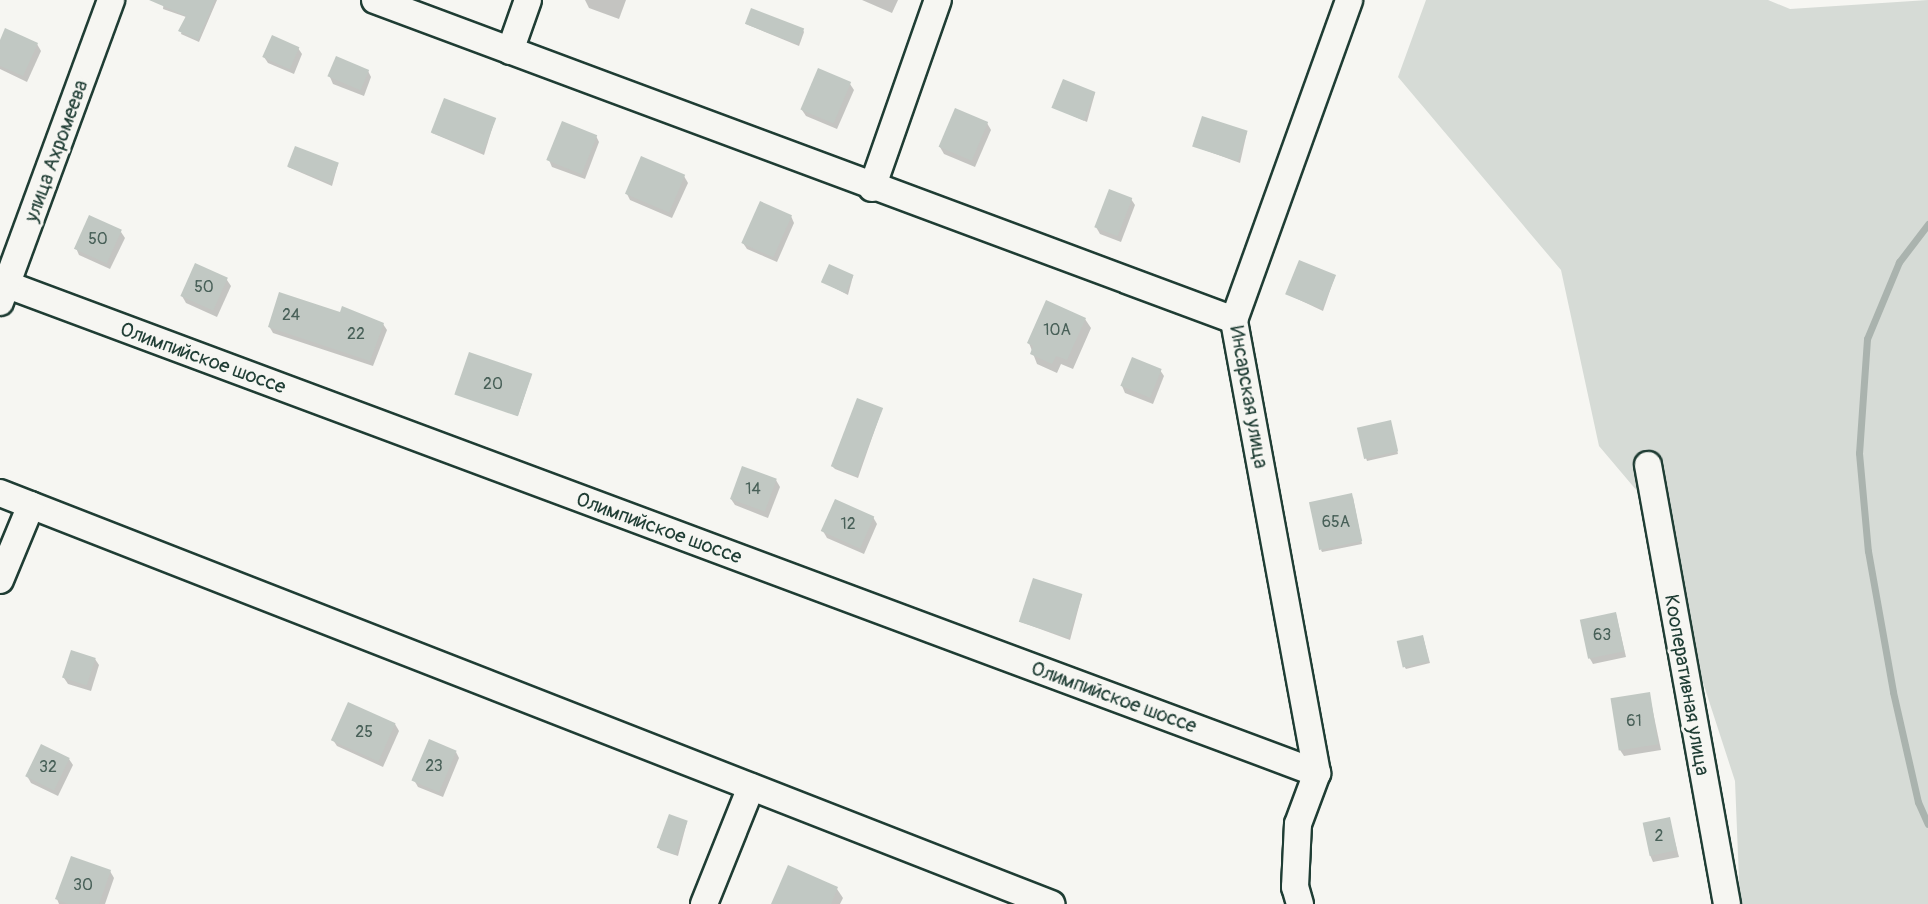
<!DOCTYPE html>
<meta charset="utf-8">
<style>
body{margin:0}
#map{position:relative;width:1928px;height:904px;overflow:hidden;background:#f6f6f2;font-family:Pangolin,sans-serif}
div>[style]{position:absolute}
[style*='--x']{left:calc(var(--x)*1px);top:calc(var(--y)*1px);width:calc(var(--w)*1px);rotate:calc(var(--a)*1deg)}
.green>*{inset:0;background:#d6dbd6}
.shadow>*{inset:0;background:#0003}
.stream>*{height:7px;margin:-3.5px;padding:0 3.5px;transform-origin:3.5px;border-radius:3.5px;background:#aab3ae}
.building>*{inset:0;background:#c1c8c3;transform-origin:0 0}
.roads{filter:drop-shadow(2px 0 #1f3d34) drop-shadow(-2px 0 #1f3d34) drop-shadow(0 2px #1f3d34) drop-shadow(0 -2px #1f3d34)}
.minor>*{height:26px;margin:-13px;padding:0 13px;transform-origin:13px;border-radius:13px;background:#f6f6f2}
span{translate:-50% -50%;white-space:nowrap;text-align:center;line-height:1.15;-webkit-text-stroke:6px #f6f6f2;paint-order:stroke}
.number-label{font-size:16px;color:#486058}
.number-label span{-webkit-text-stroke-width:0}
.street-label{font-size:20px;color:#1f3d34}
</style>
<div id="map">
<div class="green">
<div style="clip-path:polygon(1426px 0,1768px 0,1790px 9px,1928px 0,1928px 904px,1740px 904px,1735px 781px,1643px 498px,1599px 446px,1561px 270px,1398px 77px)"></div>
</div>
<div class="shadow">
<div style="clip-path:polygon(164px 0,217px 0,199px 42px,181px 34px,186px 17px,163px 9px)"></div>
<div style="clip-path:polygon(585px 0,626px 0,619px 19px,589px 8px)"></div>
<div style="clip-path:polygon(862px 0,898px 0,892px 13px)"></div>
<div style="clip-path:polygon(746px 24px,803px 30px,804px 32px,799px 46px)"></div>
<div style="clip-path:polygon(0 43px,37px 44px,41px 51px,27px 82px,0 69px)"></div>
<div style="clip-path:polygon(298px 48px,302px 54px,294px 74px,268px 63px,264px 57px)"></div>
<div style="clip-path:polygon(819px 70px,850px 84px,854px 90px,837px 129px,806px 116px,802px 110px)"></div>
<div style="clip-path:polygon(368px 71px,371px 77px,364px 96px,333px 84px,330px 77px)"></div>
<div style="clip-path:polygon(1095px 93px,1087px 122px,1053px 107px)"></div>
<div style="clip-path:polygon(495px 119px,484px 155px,432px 133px)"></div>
<div style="clip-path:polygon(987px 123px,991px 130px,975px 167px,944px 154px,940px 147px)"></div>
<div style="clip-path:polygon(1247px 132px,1240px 163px,1194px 146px)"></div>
<div style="clip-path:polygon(596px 136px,599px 142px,585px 179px,552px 167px,549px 160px)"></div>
<div style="clip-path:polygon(338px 164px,332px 186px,288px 167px)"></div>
<div style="clip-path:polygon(684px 176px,688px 183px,672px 218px,630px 200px,627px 194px)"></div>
<div style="clip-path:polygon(1131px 199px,1135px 205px,1121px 242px,1100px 234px,1096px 227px)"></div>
<div style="clip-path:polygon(791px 216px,794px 223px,777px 262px,747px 249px,743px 243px)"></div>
<div style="clip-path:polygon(121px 232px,125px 238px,110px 269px,79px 255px,76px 248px)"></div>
<div style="clip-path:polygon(196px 265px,227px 280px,231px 286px,217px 317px,186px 303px,182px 296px)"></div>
<div style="clip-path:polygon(853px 276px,848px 295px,823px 282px)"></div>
<div style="clip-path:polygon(1335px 276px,1323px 311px,1287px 294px)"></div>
<div style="clip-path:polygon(341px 314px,383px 324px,387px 330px,373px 366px,273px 333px,269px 326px)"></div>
<div style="clip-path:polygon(1085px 319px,1091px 328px,1073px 369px,1061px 364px,1057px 373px,1037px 364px,1029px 343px)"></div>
<div style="clip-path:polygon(1160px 370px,1164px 376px,1153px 404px,1125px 393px,1122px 386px)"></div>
<div style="clip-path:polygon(531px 376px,518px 416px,456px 393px)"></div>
<div style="clip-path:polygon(882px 409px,858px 478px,835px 469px,833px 467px)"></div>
<div style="clip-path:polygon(1391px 425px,1398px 454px,1367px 461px,1366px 458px)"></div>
<div style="clip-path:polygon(776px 480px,780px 487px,768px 518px,735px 505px,731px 499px)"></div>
<div style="clip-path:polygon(1353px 497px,1362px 544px,1322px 552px,1321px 550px)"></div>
<div style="clip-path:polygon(873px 517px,877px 524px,864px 554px,827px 538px,823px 531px)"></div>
<div style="clip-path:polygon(1082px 595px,1070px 640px,1021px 622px)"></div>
<div style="clip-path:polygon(1616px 614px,1626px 657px,1593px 664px,1589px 657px)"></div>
<div style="clip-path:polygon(1423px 637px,1430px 663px,1406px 669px,1404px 666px)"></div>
<div style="clip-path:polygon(95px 659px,99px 665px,91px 691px,68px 684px,64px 678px)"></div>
<div style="clip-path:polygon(1649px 693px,1661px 750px,1624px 756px,1620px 750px)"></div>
<div style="clip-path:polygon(395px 724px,399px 731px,383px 767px,337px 746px,333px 740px)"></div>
<div style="clip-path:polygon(456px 752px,459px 758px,443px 797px,418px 787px,414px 780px)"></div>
<div style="clip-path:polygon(69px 759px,73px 765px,58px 796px,31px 783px,27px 776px)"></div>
<div style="clip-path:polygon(1669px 819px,1679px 857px,1653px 862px,1650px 855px)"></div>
<div style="clip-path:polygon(687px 822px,678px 856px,660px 850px,659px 847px)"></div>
<div style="clip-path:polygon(110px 871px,114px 878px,105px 904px,59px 904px,57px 899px)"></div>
<div style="clip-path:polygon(837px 889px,843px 898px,840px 904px,773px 904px)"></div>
</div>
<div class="stream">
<div style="--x:1928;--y:224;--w:48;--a:127.3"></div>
<div style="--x:1899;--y:262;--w:83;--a:112.6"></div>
<div style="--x:1867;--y:339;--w:114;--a:94"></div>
<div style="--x:1859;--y:453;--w:98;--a:84.8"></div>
<div style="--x:1868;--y:551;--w:143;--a:79.9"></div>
<div style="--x:1893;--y:692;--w:113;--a:77.2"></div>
<div style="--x:1918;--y:802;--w:24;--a:66"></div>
</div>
<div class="building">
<div style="clip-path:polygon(149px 0,215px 0,198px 40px,178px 31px,186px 16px)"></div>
<div style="left:751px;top:8px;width:57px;height:17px;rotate:21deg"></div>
<div style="clip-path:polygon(5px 28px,38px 43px,23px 76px,0 66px,0 40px)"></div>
<div style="left:272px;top:35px;width:30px;height:24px;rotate:24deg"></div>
<div style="left:336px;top:56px;width:36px;height:22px;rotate:23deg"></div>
<div style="left:818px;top:68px;width:36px;height:45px;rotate:23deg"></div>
<div style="left:1063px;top:79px;width:35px;height:31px;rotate:22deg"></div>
<div style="left:444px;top:98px;width:56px;height:37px;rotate:21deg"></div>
<div style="left:955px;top:108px;width:36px;height:42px;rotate:23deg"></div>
<div style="left:1202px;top:116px;width:48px;height:32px;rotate:18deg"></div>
<div style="left:562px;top:121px;width:38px;height:42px;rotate:22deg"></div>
<div style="left:295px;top:146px;width:47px;height:22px;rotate:21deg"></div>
<div style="left:641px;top:156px;width:48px;height:41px;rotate:23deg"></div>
<div style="left:1109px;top:189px;width:25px;height:41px;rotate:21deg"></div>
<div style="left:760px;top:201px;width:35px;height:46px;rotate:24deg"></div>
<div style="left:89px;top:215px;width:36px;height:37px;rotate:24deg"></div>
<div style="left:1299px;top:260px;width:40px;height:37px;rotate:22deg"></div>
<div style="left:195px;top:263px;width:36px;height:36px;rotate:24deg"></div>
<div style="left:829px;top:264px;width:27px;height:20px;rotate:24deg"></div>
<div style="clip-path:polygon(279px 292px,340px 312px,342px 306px,384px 323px,370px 361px,268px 327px)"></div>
<div style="clip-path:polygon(1046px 300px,1086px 318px,1067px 360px,1056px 356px,1052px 364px,1030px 354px,1033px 346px,1027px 343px)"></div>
<div style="left:469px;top:352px;width:67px;height:45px;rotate:19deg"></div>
<div style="left:1132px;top:357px;width:32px;height:31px;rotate:22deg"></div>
<div style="left:857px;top:398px;width:28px;height:73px;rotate:21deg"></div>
<div style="left:1391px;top:420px;width:32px;height:35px;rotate:77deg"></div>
<div style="left:742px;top:466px;width:37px;height:35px;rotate:20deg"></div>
<div style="left:1352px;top:493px;width:49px;height:44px;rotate:78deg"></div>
<div style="left:835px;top:499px;width:43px;height:35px;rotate:24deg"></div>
<div style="left:1033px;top:578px;width:52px;height:46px;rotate:18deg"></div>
<div style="left:1616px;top:612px;width:40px;height:37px;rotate:78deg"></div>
<div style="left:1423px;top:635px;width:27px;height:27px;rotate:77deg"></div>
<div style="left:71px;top:650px;width:26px;height:29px;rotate:18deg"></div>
<div style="left:1650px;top:692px;width:53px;height:40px;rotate:81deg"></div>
<div style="left:348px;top:702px;width:52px;height:42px;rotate:24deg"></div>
<div style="left:429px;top:739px;width:30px;height:45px;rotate:23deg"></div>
<div style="left:41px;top:744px;width:32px;height:36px;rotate:26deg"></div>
<div style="left:669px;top:814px;width:20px;height:36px;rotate:20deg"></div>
<div style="left:1670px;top:817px;width:34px;height:28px;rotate:78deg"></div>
<div style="clip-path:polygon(71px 856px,111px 870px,99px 904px,68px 904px,55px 899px)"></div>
<div style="clip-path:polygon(788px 865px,838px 887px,831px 904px,771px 904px)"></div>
</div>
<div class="roads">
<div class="minor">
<div style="--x:375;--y:0;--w:917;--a:20.43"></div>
<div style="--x:510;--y:51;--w:54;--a:-70.6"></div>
<div style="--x:872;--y:188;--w:199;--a:-70.7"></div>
<div style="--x:0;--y:282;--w:1406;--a:20.45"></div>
<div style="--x:0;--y:302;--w:322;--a:-69.8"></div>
<div style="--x:1648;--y:465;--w:446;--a:79.8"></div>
<div style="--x:0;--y:493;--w:1129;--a:21.36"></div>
<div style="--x:0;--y:580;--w:81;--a:-67.5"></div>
<div style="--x:1317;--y:773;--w:461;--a:-100.4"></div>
<div style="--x:1234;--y:320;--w:340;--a:-70.2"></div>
<div style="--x:704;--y:904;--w:126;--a:-68.1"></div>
<div style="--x:1300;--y:904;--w:18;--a:-106"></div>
<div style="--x:1295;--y:887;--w:63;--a:-87.3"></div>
<div style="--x:1298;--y:824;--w:54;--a:-69.6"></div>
</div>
</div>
<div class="number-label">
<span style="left:98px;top:239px">50</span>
<span style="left:204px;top:287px">50</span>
<span style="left:291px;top:315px">24</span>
<span style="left:1057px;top:330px">10А</span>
<span style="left:356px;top:334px">22</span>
<span style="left:493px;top:384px">20</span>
<span style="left:753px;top:489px">14</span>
<span style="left:1336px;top:522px">65А</span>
<span style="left:848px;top:524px">12</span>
<span style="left:1602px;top:635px">63</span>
<span style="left:1634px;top:721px">61</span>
<span style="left:364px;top:732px">25</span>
<span style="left:434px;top:766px">23</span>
<span style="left:48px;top:767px">32</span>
<span style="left:1659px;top:836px">2</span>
<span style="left:83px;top:885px">30</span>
</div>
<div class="street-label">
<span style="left:56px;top:151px;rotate:-70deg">улица Ахромеева</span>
<span style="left:203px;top:358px;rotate:20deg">Олимпийское шоссе</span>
<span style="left:1249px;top:397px;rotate:80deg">Инсарская улица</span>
<span style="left:659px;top:528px;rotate:20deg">Олимпийское шоссе</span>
<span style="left:1687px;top:685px;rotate:80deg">Кооперативная улица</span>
<span style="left:1114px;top:697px;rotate:20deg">Олимпийское шоссе</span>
</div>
</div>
